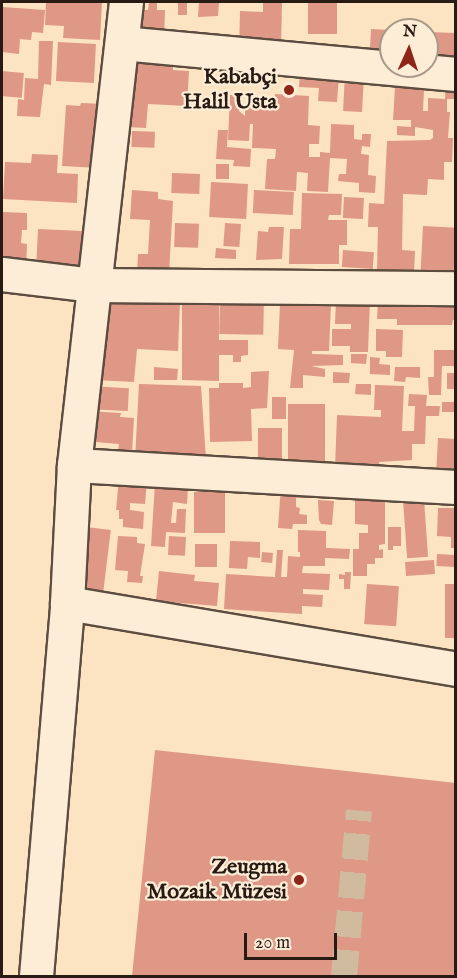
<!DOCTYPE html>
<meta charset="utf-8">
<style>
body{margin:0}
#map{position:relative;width:457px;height:978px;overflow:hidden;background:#fce3c2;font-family:"IM FELL English",serif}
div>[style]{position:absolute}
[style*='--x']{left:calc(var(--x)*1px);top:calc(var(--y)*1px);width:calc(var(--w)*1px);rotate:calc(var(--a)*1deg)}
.building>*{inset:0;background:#df9786;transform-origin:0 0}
.pedestrian-tunnel>*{height:26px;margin-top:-13px;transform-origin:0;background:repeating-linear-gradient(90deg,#d1bb9f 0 26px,transparent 0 39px)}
.roads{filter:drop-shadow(2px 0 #5c4d40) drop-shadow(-2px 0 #5c4d40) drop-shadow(0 2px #5c4d40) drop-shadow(0 -2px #5c4d40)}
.minor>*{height:33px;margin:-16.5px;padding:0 16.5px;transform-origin:16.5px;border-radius:16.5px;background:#fdedd7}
.secondary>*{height:33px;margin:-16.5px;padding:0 16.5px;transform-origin:16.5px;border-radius:16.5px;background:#fdedd7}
.dots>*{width:16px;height:16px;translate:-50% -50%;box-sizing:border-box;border:3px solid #fdedd7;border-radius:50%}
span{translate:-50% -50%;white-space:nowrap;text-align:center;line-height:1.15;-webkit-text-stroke:4.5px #fdedd7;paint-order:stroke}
.poi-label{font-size:22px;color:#271b14;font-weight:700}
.right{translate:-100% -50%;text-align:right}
.frame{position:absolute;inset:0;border:3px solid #271b14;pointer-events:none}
.north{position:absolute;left:379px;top:18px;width:60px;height:60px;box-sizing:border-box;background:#fdedd7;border:2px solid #a79989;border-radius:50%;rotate:3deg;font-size:16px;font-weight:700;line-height:24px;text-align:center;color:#271b14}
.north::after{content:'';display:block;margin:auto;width:21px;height:27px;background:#8f2418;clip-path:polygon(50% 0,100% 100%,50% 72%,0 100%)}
.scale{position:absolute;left:244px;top:933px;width:93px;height:27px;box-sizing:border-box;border:3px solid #271b14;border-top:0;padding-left:8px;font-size:18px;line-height:21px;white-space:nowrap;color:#271b14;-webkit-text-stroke:4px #fdedd7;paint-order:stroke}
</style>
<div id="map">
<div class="building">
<div style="clip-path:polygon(46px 2px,102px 2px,100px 40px,63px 38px,64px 26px,45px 25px)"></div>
<div style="left:178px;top:2px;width:9px;height:13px"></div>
<div style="clip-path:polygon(199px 2px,219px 2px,218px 16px,198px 17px)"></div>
<div style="clip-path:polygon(263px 2px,282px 2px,281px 48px,239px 53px,240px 11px,263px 12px)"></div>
<div style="left:308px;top:2px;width:29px;height:32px"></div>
<div style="clip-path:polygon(149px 3px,157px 3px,157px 10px,165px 10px,164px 38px,140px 37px,141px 10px,148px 10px)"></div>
<div style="clip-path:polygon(2px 7px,45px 10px,43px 33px,32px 32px,31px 40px,20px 39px,19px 54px,2px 52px)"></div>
<div style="left:371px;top:29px;width:20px;height:29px;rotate:3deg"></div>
<div style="left:427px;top:32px;width:29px;height:29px;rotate:2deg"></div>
<div style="clip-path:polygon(39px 41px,53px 41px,51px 85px,44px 84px,40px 117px,17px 116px,18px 99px,24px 100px,25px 78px,38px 79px)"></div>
<div style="left:58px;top:42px;width:38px;height:39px;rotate:3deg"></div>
<div style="clip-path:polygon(131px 62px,173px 64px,173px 70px,189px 71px,187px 106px,148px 104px,146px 128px,129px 127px)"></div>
<div style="left:2px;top:71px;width:22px;height:25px;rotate:5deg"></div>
<div style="clip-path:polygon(300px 73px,339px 75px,337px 102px,318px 101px,319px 88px,299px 87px)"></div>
<div style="left:345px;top:74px;width:19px;height:37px;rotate:3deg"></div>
<div style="clip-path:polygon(446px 76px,456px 77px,456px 99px,447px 99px,447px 112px,450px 112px,448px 138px,453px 138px,452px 162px,444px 162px,444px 180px,428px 179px,427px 195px,403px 194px,402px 250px,415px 251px,414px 272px,377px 270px,378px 227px,368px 227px,369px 203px,384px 204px,387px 141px,430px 140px,433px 138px,433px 130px,439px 131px,415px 127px,415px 136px,397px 135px,397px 126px,411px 127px,411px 120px,393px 120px,395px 87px,424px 89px,423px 111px,428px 111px,428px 98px,445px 99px)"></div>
<div style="clip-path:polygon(275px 94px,309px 96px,308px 125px,320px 126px,319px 144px,309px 144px,309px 157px,320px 157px,320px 152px,330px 153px,331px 124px,354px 125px,354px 139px,362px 140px,362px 134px,371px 134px,370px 147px,362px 146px,361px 154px,369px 155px,368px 175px,376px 176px,375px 193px,359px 192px,359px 183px,338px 181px,339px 174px,346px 174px,347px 159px,330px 158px,328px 192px,307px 191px,308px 173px,297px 172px,296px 191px,265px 189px,267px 159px,275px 159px,276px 149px,252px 148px,253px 124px,250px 124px,249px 141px,228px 140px,230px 95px,240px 95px,239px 111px,245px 116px,245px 107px,274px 109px)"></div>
<div style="clip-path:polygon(81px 103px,104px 104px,99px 168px,62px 166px,66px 105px,80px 106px)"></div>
<div style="clip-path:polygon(218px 130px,228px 130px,227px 147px,251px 149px,250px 167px,233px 166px,234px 160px,216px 159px)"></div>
<div style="left:132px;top:131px;width:23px;height:16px;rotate:2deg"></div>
<div style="clip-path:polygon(32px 154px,58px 155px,57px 173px,78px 174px,77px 203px,3px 199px,5px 162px,31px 163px)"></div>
<div style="left:216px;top:164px;width:13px;height:15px"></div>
<div style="left:172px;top:173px;width:28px;height:20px;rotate:2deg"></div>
<div style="left:211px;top:182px;width:37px;height:35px;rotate:3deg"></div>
<div style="clip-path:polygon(132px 190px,158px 192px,158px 199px,173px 201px,169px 275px,137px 273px,138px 254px,148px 254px,150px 220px,130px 219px)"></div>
<div style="left:254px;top:190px;width:40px;height:23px;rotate:3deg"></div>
<div style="clip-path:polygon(302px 193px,342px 194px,341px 215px,329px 215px,328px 220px,347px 220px,347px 245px,339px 245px,339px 264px,289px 264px,290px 229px,301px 229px)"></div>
<div style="left:344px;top:197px;width:20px;height:21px;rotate:3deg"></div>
<div style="clip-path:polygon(3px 212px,27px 213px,27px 230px,22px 230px,21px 243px,27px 244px,26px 270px,2px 269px)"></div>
<div style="left:175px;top:223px;width:24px;height:24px;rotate:2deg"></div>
<div style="left:225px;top:223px;width:16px;height:23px;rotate:4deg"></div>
<div style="left:423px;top:226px;width:33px;height:54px;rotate:3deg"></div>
<div style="clip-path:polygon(269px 227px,284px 227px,282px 259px,256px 260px,258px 231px,268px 232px)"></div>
<div style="clip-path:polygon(38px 229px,82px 231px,80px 280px,36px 271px)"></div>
<div style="clip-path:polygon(216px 248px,236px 250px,236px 259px,215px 258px)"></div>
<div style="left:343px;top:250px;width:31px;height:17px;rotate:4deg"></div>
<div style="left:220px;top:292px;width:44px;height:42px;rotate:1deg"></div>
<div style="clip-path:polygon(456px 295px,456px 320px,453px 320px,452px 325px,397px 325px,397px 319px,377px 319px,378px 301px)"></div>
<div style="clip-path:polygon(99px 298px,180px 302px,178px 351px,137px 349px,134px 382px,95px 380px)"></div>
<div style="clip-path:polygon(336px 300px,370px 301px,368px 352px,350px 352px,350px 346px,332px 346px,332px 329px,351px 329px,351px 324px,335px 324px)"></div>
<div style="clip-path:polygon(182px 301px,219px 302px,219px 340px,248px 340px,248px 355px,241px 356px,241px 362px,233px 362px,233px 355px,219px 355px,219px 381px,182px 380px)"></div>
<div style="clip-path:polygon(280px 303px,331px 305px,329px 351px,312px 351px,312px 354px,343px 355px,343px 365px,311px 366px,325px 369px,325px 377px,303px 375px,303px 388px,290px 388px,294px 350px,278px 349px)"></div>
<div style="clip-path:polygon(376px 329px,403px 330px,402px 357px,386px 357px,386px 351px,376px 351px)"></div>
<div style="clip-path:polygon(434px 350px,456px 350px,456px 366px,442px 366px,441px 395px,429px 395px,428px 377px,434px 377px)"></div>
<div style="clip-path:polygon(351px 354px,367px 354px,366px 364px,351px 363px)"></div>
<div style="clip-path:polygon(370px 357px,380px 358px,379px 364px,390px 365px,390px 375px,370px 374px)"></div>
<div style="clip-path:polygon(154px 367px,178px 369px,177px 380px,154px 380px)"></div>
<div style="clip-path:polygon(395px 367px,420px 367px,420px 378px,406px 377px,405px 382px,394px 381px)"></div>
<div style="clip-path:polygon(269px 371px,267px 408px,251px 409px,252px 441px,210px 442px,209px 388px,219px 388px,219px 383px,243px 383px,243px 388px,251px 387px,251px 372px)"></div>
<div style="clip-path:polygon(333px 372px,350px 373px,349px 383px,333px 383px)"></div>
<div style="left:456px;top:373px;width:16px;height:9px;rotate:90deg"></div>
<div style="clip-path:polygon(139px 384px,201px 386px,206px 460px,135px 459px)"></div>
<div style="clip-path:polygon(356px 384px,371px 384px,371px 395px,355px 394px)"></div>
<div style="clip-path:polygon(375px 385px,404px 386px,402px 431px,414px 431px,415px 406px,408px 406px,409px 394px,427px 395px,426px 406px,440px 406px,439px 416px,426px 416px,425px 444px,412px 444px,412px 460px,379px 462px,379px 470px,335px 468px,337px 415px,381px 417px,381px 410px,374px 410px)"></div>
<div style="left:88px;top:386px;width:41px;height:23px;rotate:3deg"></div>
<div style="left:286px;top:397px;width:22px;height:14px;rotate:90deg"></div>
<div style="left:442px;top:402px;width:14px;height:10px"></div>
<div style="left:288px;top:404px;width:37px;height:60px"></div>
<div style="clip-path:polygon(86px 411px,121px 413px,120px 417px,134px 418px,132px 453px,118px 452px,119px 444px,84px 441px)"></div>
<div style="left:258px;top:428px;width:24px;height:35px"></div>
<div style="left:438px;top:438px;width:18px;height:36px;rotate:3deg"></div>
<div style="clip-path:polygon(119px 477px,147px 479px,145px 504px,130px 503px,130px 510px,144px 512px,143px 529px,123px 527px,123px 519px,119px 519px,119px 510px,116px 510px)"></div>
<div style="clip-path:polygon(155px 484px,188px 486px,187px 504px,173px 502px,171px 523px,176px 523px,177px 509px,186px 509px,185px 533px,166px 532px,165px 547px,151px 546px)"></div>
<div style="clip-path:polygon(281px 486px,308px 488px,308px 498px,296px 498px,296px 507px,300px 508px,299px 514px,307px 515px,307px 524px,293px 524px,292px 529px,278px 528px)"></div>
<div style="left:225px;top:492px;width:41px;height:31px;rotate:90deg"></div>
<div style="clip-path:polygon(355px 498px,385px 498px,385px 544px,379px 545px,379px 550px,383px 549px,383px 558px,375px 558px,375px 564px,367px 564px,367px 576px,353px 576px,353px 549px,359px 549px,359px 533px,368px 533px,368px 525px,355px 524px)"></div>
<div style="left:424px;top:499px;width:58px;height:21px;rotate:86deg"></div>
<div style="clip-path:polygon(318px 500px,334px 501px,332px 525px,321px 524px,319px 520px)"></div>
<div style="clip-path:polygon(438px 508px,456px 508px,456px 548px,451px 548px,451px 537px,437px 536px)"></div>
<div style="left:86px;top:527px;width:25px;height:68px;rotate:7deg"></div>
<div style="clip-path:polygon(388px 527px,401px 527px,401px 546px,393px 546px,393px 550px,388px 550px)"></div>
<div style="clip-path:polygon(298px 530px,326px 531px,326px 548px,350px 549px,349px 559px,325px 558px,325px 566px,303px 566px,302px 573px,330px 574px,329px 590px,303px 589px,303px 594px,323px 595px,322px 607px,302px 606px,302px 614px,224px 609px,226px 574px,275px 577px,277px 550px,283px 550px,281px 577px,287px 577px,288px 556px,300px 557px,300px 552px,298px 552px)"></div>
<div style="clip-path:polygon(118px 536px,137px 537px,137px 543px,145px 544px,140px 576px,143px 576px,142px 583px,127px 582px,128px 571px,115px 570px)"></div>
<div style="left:169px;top:536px;width:17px;height:19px;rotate:3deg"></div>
<div style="clip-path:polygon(230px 541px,260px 542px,260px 558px,248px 557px,247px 569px,229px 568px)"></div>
<div style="left:217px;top:544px;width:23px;height:22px;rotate:90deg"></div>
<div style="left:262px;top:552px;width:11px;height:10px;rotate:5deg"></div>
<div style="left:437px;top:554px;width:19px;height:12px;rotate:3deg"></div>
<div style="left:434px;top:560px;width:14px;height:29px;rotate:86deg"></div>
<div style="clip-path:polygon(159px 571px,195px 575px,194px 581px,219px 583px,217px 606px,156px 601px)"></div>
<div style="clip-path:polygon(345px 572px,351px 572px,350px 589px,344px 589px,344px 579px,339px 579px,339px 574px,345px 575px)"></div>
<div style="left:367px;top:584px;width:32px;height:40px;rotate:4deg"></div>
<div style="left:445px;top:584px;width:11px;height:54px"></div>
<div style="clip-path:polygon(155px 750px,456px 783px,456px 976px,132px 976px)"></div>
</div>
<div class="pedestrian-tunnel">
<div style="--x:344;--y:976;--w:166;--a:-84.8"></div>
</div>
<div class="roads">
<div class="minor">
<div style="--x:122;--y:43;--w:335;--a:5.3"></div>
<div style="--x:2;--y:274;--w:93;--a:6.8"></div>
<div style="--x:94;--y:285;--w:362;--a:0.5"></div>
<div style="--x:74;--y:465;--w:383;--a:3.3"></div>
<div style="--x:67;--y:603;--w:395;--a:9.6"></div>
</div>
<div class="secondary">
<div style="--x:36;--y:976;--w:374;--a:-85.2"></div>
<div style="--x:67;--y:603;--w:138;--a:-87.1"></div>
<div style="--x:74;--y:465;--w:466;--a:-83.6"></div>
</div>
</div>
<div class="dots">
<div style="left:289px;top:90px;background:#8f2418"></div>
<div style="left:299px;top:880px;background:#8f2418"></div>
</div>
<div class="poi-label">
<span class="right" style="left:277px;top:90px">Kababçi<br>Halil Usta</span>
<span class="right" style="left:287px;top:880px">Zeugma<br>Mozaik Müzesi</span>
</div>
<div class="frame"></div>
<div class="north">N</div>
<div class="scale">20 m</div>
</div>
